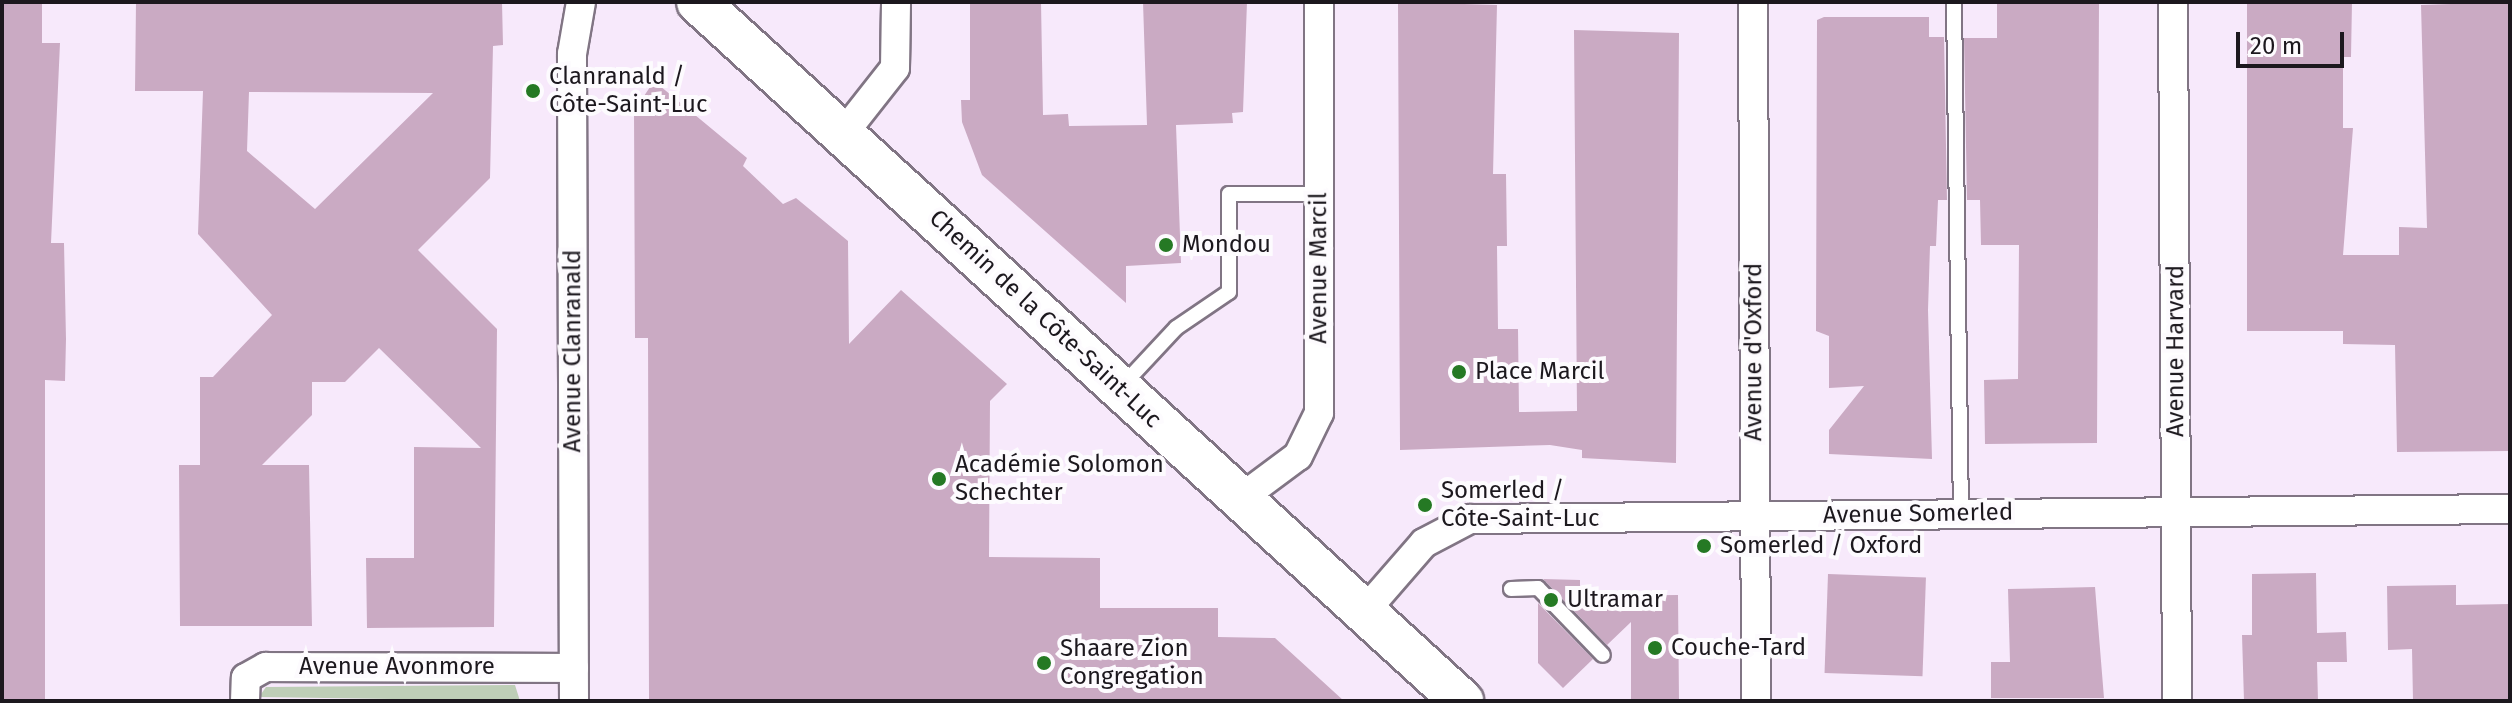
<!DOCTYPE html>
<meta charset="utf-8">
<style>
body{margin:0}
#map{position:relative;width:2512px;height:703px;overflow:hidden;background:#f7e9fb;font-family:"Fira Sans",sans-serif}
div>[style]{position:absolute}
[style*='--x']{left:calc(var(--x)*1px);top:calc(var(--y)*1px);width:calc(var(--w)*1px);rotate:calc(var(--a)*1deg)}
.green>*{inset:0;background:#beceb7}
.building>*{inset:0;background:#caaac3;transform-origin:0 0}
.roads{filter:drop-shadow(2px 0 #817584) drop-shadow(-2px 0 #817584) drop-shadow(0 2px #817584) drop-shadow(0 -2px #817584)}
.lane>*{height:14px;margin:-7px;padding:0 7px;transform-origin:7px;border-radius:7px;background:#fff}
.street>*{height:28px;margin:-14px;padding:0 14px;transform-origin:14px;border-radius:14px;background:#fff}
.secondary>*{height:42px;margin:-21px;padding:0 21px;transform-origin:21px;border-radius:21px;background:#fff}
.dots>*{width:22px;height:22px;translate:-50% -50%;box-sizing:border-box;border:4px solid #fdfbfe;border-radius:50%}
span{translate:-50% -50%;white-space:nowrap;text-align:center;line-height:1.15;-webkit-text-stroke:8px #fdfbfe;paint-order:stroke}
.poi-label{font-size:24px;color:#1c181e}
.left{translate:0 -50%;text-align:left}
.street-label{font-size:24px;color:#1c181e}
.frame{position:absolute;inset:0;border:4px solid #1c181e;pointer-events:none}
.scale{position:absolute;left:2236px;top:32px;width:108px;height:36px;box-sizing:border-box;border:4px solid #1c181e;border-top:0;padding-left:10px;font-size:24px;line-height:28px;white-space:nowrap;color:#1c181e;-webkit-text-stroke:6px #fdfbfe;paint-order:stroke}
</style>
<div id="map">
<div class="green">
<div style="clip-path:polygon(515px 685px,520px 701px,259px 697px,266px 687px)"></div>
</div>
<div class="building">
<div style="clip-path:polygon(2px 2px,42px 2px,42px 43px,60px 43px,51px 243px,64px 243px,66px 339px,65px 381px,45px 380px,45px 701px,2px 701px)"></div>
<div style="clip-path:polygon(evenodd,136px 2px,502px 2px,503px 45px,493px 46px,490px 178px,418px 250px,497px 329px,494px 627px,367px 628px,366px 558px,414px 558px,414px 447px,481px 448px,379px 348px,345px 382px,312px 382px,312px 415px,262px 465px,309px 465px,312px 626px,180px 626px,179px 465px,200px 465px,200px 377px,213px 377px,272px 315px,198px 234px,203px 91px,135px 91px,136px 2px,249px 92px,433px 93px,315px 209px,247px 151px,249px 92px)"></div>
<div style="clip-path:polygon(970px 2px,1041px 2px,1043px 115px,1068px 114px,1069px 126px,1147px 125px,1143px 2px,1247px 2px,1243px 112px,1232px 113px,1233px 123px,1176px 125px,1181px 263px,1126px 266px,1126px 303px,982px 175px,962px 122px,961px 100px,970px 100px)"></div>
<div style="clip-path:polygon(1398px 2px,1497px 5px,1493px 174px,1506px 174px,1507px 246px,1497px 246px,1498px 329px,1518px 329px,1519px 412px,1577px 411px,1574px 30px,1679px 33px,1676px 463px,1582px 458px,1582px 450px,1550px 445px,1400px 450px)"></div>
<div style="clip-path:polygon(1997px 2px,2099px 2px,2097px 443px,1985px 444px,1984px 380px,2018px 379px,2019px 245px,1981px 245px,1980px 200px,1967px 200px,1964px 38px,1997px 38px)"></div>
<div style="clip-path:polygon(2247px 2px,2352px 2px,2351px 57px,2343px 57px,2343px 128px,2353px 128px,2343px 255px,2399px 255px,2399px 227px,2427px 228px,2421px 5px,2510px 2px,2510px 451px,2397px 452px,2395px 345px,2343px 344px,2343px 331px,2247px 331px)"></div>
<div style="clip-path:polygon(1824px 17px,1929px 17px,1929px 37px,1944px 37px,1947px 200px,1938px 200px,1936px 246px,1930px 246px,1928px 310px,1932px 459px,1829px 454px,1829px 430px,1864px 386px,1829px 388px,1829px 336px,1816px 331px,1817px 20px)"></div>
<div style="clip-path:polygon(654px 81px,747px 158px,743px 166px,783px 204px,796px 198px,848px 241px,849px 344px,901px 290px,1007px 384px,990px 401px,989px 557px,1100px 558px,1100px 608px,1218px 608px,1218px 637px,1275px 638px,1344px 701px,649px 701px,648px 338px,635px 338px,634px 111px)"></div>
<div style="clip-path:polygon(2316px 573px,2317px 633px,2346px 632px,2347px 662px,2317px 662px,2318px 701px,2244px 701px,2242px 635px,2252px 635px,2252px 574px)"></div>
<div style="left:1828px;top:574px;width:98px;height:99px;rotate:2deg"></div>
<div style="clip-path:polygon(1543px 579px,1580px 580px,1580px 596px,1678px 595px,1679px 701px,1631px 701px,1631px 622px,1607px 645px)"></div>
<div style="clip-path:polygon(2456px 585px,2456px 605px,2510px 604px,2510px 701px,2413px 701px,2412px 649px,2388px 650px,2387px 586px)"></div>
<div style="clip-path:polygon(2095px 587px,2104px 698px,1991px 698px,1991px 662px,2010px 662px,2008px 589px)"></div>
<div style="clip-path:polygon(1538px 603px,1593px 659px,1563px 688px,1538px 663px)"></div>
</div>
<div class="roads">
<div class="lane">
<div style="--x:1954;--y:2;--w:512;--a:89.22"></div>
<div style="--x:1122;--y:386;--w:79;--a:-47"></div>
<div style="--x:1176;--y:328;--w:64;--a:-34.2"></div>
<div style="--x:1229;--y:292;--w:98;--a:-90"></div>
<div style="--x:1229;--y:194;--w:90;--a:0"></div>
<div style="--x:1511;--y:589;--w:27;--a:-2"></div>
<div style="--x:1538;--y:588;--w:93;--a:45.9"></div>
</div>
<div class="street">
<div style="--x:1753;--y:2;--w:699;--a:89.75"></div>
<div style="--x:2173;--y:2;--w:699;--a:89.67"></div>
<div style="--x:843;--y:134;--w:84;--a:-51.8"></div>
<div style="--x:895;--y:68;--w:66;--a:-89.1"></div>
<div style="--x:1240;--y:499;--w:72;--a:-36.6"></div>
<div style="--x:1298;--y:456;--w:48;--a:-64"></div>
<div style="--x:1319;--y:413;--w:411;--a:-90"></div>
<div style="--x:1364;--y:612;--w:91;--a:-49"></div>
<div style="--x:1424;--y:543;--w:52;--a:-27.6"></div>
<div style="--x:1470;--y:519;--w:1040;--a:-0.55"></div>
<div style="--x:245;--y:701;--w:23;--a:-88"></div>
<div style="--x:246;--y:678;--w:23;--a:-29"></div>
<div style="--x:266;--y:667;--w:308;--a:0.2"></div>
<div style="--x:574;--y:701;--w:647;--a:-90.18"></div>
<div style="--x:572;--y:54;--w:53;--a:-80.2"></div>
</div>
<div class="secondary">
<div style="--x:698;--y:2;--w:1036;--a:42.46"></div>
</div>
</div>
<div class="dots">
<div style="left:533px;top:91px;background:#257924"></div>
<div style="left:1166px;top:245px;background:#257924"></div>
<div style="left:1459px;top:372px;background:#257924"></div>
<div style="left:939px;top:479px;background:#257924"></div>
<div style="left:1425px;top:505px;background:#257924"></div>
<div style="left:1704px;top:546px;background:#257924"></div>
<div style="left:1551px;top:600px;background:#257924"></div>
<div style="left:1655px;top:648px;background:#257924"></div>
<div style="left:1044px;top:663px;background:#257924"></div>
</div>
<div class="poi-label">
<span class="left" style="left:549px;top:91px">Clanranald /<br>Côte-Saint-Luc</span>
<span class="left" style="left:1182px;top:245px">Mondou</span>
<span class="left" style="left:1475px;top:372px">Place Marcil</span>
<span class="left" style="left:955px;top:479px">Académie Solomon<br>Schechter</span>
<span class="left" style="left:1441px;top:505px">Somerled /<br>Côte-Saint-Luc</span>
<span class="left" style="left:1720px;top:546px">Somerled / Oxford</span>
<span class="left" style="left:1567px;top:600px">Ultramar</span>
<span class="left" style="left:1671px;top:648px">Couche-Tard</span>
<span class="left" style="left:1060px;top:663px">Shaare Zion<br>Congregation</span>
</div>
<div class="street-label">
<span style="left:1319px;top:268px;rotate:-90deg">Avenue Marcil</span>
<span style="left:1045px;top:319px;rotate:43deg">Chemin de la Côte-Saint-Luc</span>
<span style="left:573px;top:351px;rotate:-90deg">Avenue Clanranald</span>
<span style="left:2176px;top:351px;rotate:-90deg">Avenue Harvard</span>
<span style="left:1754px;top:352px;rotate:-90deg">Avenue d'Oxford</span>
<span style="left:1918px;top:514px;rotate:-1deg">Avenue Somerled</span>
<span style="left:397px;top:667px">Avenue Avonmore</span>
</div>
<div class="frame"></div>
<div class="scale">20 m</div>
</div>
